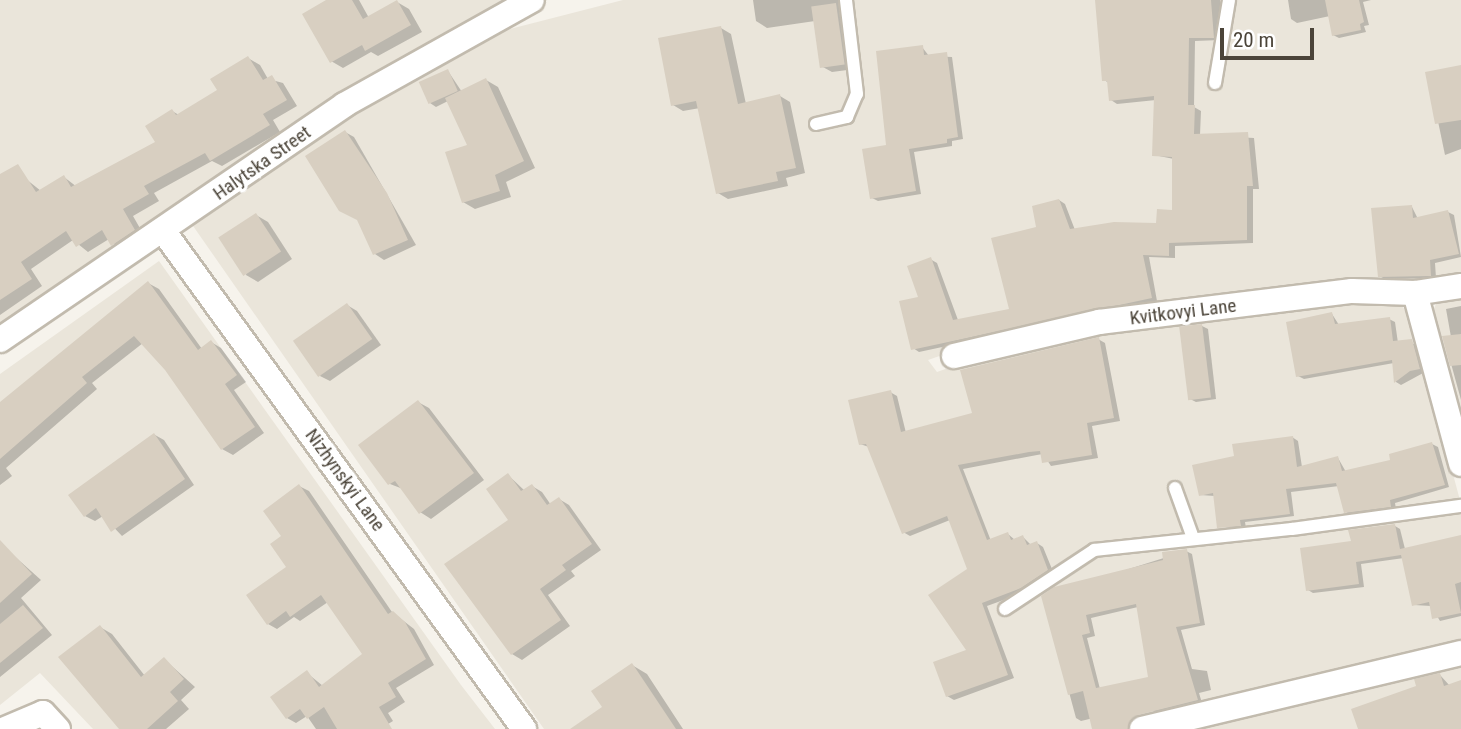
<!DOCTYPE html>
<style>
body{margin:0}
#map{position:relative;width:1461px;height:729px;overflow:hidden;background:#f6f3ec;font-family:"Roboto Condensed",sans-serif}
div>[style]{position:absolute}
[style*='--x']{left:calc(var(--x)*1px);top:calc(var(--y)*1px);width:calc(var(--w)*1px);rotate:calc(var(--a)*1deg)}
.residential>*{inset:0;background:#eae5da}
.shadow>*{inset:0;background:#0003}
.building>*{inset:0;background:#d8cfc1;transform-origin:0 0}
.roads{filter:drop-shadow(2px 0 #c2bbae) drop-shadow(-2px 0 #c2bbae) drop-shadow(0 2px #c2bbae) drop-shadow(0 -2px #c2bbae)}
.lane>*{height:12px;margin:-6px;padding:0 6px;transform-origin:6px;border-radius:6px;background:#fff}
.street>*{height:24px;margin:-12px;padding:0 12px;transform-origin:12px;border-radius:12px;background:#fff}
span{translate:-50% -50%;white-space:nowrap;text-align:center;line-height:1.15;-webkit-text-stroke:7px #fff;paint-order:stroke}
.street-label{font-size:19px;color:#4b4439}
.scale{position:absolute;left:1220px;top:28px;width:94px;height:32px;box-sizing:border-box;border:4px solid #4b4439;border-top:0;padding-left:9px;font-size:21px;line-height:24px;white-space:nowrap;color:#4b4439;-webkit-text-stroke:5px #fff;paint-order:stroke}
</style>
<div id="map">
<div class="residential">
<div style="clip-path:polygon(0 0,509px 0,341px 98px,0 330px)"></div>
<div style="clip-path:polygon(623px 0,1461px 0,1461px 279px,954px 351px,928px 360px,937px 372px,1010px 346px,1363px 298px,1398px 301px,1411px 318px,1461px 504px,1461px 646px,1131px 729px,544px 729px,191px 223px,353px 114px,486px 35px)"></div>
<div style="clip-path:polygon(159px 261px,461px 685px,495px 729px,93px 729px,40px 673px,0 705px,0 374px)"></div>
<div style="clip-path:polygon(1461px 296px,1461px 447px,1429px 319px,1438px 300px)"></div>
<div style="clip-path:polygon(1461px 659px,1461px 729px,1163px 729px)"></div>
</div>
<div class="shadow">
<div style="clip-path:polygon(329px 0,359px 0,369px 18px,397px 2px,409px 9px,422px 32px,378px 56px,371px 52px,343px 68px,331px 61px)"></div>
<div style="clip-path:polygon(753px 0,844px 0,855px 69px,832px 72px,821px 66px,815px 21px,767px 28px,756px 21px)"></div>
<div style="clip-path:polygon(1097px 0,1220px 0,1220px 40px,1195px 41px,1194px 107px,1201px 111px,1200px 135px,1254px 138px,1259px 189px,1253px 189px,1253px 243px,1175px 246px,1175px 258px,1149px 257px,1157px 301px,919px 352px,913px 348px,930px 259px,937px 263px,958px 320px,1011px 311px,1038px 229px,1059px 200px,1065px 204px,1075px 230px,1158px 225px,1173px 211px,1174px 159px,1154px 155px,1156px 100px,1117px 104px,1111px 100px,1109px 83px,1104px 80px)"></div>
<div style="clip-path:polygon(1288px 0,1371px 0,1363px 2px,1369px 25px,1364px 26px,1366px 32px,1339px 38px,1333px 35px,1330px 16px,1297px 23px,1291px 19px)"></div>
<div style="clip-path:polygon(721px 28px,731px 34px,746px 104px,780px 96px,790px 102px,805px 173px,786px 178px,788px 186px,728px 199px,718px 193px,700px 108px,683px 111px,673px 105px)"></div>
<div style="clip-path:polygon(922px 47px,929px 56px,952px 57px,963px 139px,952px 141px,952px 146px,914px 152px,921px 194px,878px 201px,872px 198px)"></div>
<div style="clip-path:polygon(248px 58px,260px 65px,268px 79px,283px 83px,297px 106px,273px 120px,280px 132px,222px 166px,212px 161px,154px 193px,159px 201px,133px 216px,145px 237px,123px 251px,109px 239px,88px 252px,73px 240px,31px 269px,42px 286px,0 315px,0 195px,26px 179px,41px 191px,64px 177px,77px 187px,158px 143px,172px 111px,179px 115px,219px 91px)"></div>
<div style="clip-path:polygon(1461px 67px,1461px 149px,1445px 155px,1428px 73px)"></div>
<div style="clip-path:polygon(448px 71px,462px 92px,486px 80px,498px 87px,535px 168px,506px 182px,511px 197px,475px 209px,463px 202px,469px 146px,448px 101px,436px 107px,430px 103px)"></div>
<div style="clip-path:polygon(345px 132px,354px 137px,416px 245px,384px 260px,375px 254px)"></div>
<div style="clip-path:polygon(1412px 207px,1418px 219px,1448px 212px,1454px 215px,1461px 257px,1435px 263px,1436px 278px,1385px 279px,1379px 276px)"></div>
<div style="clip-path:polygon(256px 215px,268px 222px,292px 259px,258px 282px,246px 275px)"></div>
<div style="clip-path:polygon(148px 283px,159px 289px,202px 349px,211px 342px,221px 348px,246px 382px,234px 390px,264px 433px,233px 455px,222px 449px,166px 368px,143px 343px,92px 383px,97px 389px,6px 468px,12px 476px,0 485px,0 404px)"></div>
<div style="clip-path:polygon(347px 305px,357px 311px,381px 345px,330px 381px,320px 376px)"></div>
<div style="clip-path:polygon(1461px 306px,1461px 400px,1444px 338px,1451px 337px,1446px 309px)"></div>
<div style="clip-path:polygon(1332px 314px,1339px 325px,1389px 319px,1395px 322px,1398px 343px,1417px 344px,1425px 372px,1401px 385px,1396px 382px,1394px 363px,1304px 379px,1298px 376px)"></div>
<div style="clip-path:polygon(1202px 326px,1208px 329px,1216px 399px,1196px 402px,1190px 399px)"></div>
<div style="clip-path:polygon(1098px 339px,1105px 343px,1120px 421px,1092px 426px,1098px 458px,1051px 466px,1043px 454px,1037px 455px,963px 469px,991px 541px,1008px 534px,1015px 540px,1023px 537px,1031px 545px,1037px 543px,1043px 547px,1054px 574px,1028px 591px,987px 606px,1014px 678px,954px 700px,947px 696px,969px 651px,969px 569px,950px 520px,910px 536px,903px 532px,869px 447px,860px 444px,890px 392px,897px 396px,906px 433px,974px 414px)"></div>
<div style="clip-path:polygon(418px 402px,429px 408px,484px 480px,431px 519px,420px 512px,403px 489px,390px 484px)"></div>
<div style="clip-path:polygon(155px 435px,164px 440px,194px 485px,122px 536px,103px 516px,95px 521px,85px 516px)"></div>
<div style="clip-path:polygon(1292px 437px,1298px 441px,1302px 467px,1338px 458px,1346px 472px,1393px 461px,1432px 444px,1438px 447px,1449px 487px,1395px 503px,1396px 509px,1351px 515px,1346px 512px,1339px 486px,1291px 492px,1294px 516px,1245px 522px,1246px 528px,1219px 527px,1215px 496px,1200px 495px,1236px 457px)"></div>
<div style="clip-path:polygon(508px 475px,525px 491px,532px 486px,542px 492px,551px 505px,559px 499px,569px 505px,601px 550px,571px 571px,575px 576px,548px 595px,570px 626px,522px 660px,512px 654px)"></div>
<div style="clip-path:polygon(299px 486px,309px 491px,392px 612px,414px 629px,434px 665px,396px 688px,405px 702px,388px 713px,393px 721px,380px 729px,316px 729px,307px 716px,296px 723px,287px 718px,307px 673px,323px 686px,364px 655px,328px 602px,300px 621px,294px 617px,277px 629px,268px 624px,289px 568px,283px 537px)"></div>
<div style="clip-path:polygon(1395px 526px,1400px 529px,1405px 549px,1461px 537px,1461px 616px,1440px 621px,1431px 606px,1414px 605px,1404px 558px,1361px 564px,1364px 587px,1313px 593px,1308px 590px,1353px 543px)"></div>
<div style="clip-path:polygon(evenodd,1186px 551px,1192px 554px,1205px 625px,1181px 630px,1192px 669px,1207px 671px,1211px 690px,1199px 693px,1202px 703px,1156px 714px,1148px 705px,1081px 721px,1076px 718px,1043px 596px,1186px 551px,1138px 607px,1150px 678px,1100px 689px,1087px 638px,1095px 636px,1091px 618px,1138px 607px)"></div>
<div style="clip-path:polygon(12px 554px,41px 580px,21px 598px,52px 635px,0 677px,0 565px)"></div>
<div style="clip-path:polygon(100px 627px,112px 634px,145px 676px,164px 659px,195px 687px,181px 700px,189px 709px,166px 729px,122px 729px)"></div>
<div style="clip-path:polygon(632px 665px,647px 674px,683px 729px,574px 729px,605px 707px)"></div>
<div style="clip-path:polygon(1440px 675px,1450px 686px,1461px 682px,1461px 729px,1360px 729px)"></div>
</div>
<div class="building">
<div style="clip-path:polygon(326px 0,352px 0,363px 19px,397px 0,411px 25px,365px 51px,362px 45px,330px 63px,302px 14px)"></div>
<div style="clip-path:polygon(1095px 0,1211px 0,1214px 38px,1189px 38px,1188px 105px,1195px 105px,1194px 134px,1248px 132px,1253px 186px,1247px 186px,1247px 240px,1169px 243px,1169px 256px,1143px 255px,1152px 298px,911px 350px,899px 301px,918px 297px,907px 266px,931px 257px,953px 320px,1009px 309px,991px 238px,1036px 227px,1032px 206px,1059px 199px,1070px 229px,1114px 222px,1156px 223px,1157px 209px,1172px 210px,1172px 157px,1152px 156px,1154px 96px,1109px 101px,1107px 81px,1102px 81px)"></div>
<div style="clip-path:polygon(1325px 0,1359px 0,1364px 22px,1360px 24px,1361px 30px,1332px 36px)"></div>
<div style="left:836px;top:3px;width:62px;height:25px;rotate:82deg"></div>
<div style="clip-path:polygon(721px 26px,738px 104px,780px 94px,796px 168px,776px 172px,778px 181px,716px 194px,696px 101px,671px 106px,658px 38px)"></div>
<div style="clip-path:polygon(923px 45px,924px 55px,947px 52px,958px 137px,947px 139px,947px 143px,909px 149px,916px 191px,870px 199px,862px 149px,886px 145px,876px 51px)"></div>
<div style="clip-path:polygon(248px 56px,263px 80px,272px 75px,287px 100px,263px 114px,270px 125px,210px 161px,205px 153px,144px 186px,149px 194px,123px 209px,135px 230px,111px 246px,102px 230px,76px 247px,66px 231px,21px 262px,32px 279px,0 300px,0 174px,18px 164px,36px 192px,64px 175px,71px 187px,155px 142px,145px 126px,172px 109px,176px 115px,217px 90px,210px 79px)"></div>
<div style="clip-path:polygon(1461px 65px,1461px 120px,1435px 124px,1425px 72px)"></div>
<div style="left:448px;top:69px;width:24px;height:32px;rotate:66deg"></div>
<div style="clip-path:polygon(486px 78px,524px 161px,495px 175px,500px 191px,462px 203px,445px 152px,467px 145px,445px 98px)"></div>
<div style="clip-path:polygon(345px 130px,387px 193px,408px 240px,373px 255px,357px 220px,339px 211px,305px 156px)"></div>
<div style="clip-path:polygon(1412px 205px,1413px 218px,1448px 210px,1459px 254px,1430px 260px,1431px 276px,1378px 277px,1371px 208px)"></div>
<div style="left:256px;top:213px;width:46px;height:45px;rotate:57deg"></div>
<div style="clip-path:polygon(148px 281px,198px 350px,211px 340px,237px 375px,225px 384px,255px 427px,221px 450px,165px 370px,134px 336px,82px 377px,87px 383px,0 459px,0 402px)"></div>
<div style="left:347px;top:303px;width:44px;height:66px;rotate:55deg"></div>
<div style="clip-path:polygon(1332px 312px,1335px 324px,1390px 317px,1393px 341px,1412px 339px,1420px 369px,1410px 371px,1394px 383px,1392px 360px,1296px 377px,1286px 322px)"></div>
<div style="left:1202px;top:324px;width:74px;height:23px;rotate:83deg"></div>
<div style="clip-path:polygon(1461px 334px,1461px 365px,1450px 366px,1442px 336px)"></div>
<div style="clip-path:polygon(1099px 337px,1114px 418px,1087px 423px,1092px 455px,1042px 463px,1040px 451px,1029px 452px,958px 465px,987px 540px,1008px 532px,1011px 540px,1023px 535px,1027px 545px,1037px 541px,1048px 570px,1021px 588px,982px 603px,1008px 675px,946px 697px,933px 662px,966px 650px,928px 595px,967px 569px,947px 516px,902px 534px,866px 444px,859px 445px,848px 400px,891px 390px,901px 432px,972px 413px,960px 370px)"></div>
<div style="clip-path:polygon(418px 400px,474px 473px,419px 514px,395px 481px,388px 485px,358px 445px)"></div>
<div style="clip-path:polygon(154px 433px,185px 479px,111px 532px,96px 508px,84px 517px,68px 495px)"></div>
<div style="clip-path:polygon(1293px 436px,1297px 467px,1338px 456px,1342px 471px,1390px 460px,1389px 454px,1432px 442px,1445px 485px,1390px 500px,1391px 507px,1344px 513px,1336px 483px,1286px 489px,1290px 514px,1240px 520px,1241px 526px,1217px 528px,1213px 493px,1199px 496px,1192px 465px,1234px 456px,1232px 444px)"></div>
<div style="clip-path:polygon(508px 473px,521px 491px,532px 484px,547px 505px,559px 497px,592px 544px,562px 565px,566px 570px,540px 589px,561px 620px,511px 655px,444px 564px,508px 520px,486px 489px)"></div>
<div style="clip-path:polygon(299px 484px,388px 614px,393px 611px,405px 622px,426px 659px,388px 683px,396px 697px,379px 707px,392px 729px,337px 729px,324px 707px,307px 719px,300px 709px,286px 719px,270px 697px,307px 670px,319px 687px,362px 654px,321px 595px,290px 617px,286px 611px,267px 625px,246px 595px,286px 567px,270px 544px,281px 536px,263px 511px)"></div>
<div style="clip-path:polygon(1395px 524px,1400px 549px,1461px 535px,1461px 582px,1455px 584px,1461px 613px,1432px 619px,1429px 602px,1412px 606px,1401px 555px,1356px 562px,1359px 584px,1306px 591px,1300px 548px,1351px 541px,1348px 530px)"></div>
<div style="clip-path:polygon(0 540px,32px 574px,0 603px)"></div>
<div style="clip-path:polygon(evenodd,1187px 549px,1200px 623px,1176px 627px,1198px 700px,1138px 715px,1128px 729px,1092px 729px,1083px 691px,1068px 695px,1041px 596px,1054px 587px,1163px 560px,1162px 552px,1187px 549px,1136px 604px,1148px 677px,1096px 688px,1082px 635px,1090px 633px,1086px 615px,1136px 604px)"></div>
<div style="clip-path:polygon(23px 605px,43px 628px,0 663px,0 624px)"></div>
<div style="clip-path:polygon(100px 625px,141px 677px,164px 657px,184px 679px,170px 692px,178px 701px,147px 729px,119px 729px,58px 657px)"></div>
<div style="clip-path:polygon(632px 663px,676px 729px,570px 729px,602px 707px,591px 691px)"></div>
<div style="clip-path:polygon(1440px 673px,1444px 686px,1461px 680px,1461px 729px,1358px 729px,1351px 709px,1416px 686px,1414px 679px)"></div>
</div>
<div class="roads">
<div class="lane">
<div style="--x:1215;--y:83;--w:84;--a:-80.4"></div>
<div style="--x:816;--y:124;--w:32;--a:-13"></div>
<div style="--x:847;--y:117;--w:25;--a:-67"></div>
<div style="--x:857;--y:94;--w:95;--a:-96.7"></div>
<div style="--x:1175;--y:488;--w:53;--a:70.2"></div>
<div style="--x:1005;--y:609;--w:107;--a:-33.5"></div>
<div style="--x:1094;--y:550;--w:199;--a:-6.1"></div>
<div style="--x:1292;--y:529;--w:171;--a:-7.8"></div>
</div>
<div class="street">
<div style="--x:164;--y:232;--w:614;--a:54.08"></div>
<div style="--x:1415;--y:293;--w:177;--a:74.9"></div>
<div style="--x:0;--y:340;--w:417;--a:-34.3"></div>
<div style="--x:344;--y:105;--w:215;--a:-29.2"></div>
<div style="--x:954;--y:356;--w:149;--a:-13.2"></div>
<div style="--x:1099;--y:322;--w:255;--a:-7"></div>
<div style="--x:1352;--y:291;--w:63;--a:1.8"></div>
<div style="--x:1415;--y:293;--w:47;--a:-8.7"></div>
<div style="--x:5;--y:729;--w:41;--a:-22.8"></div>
<div style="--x:43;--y:713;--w:22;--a:47"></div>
<div style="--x:1142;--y:729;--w:328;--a:-13.4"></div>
</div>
</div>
<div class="street-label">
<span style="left:262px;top:163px;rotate:-35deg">Halytska Street</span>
<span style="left:1183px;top:312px;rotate:-7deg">Kvitkovyi Lane</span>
<span style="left:345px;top:480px;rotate:54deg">Nizhynskyi Lane</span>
</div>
<div class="scale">20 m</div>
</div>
